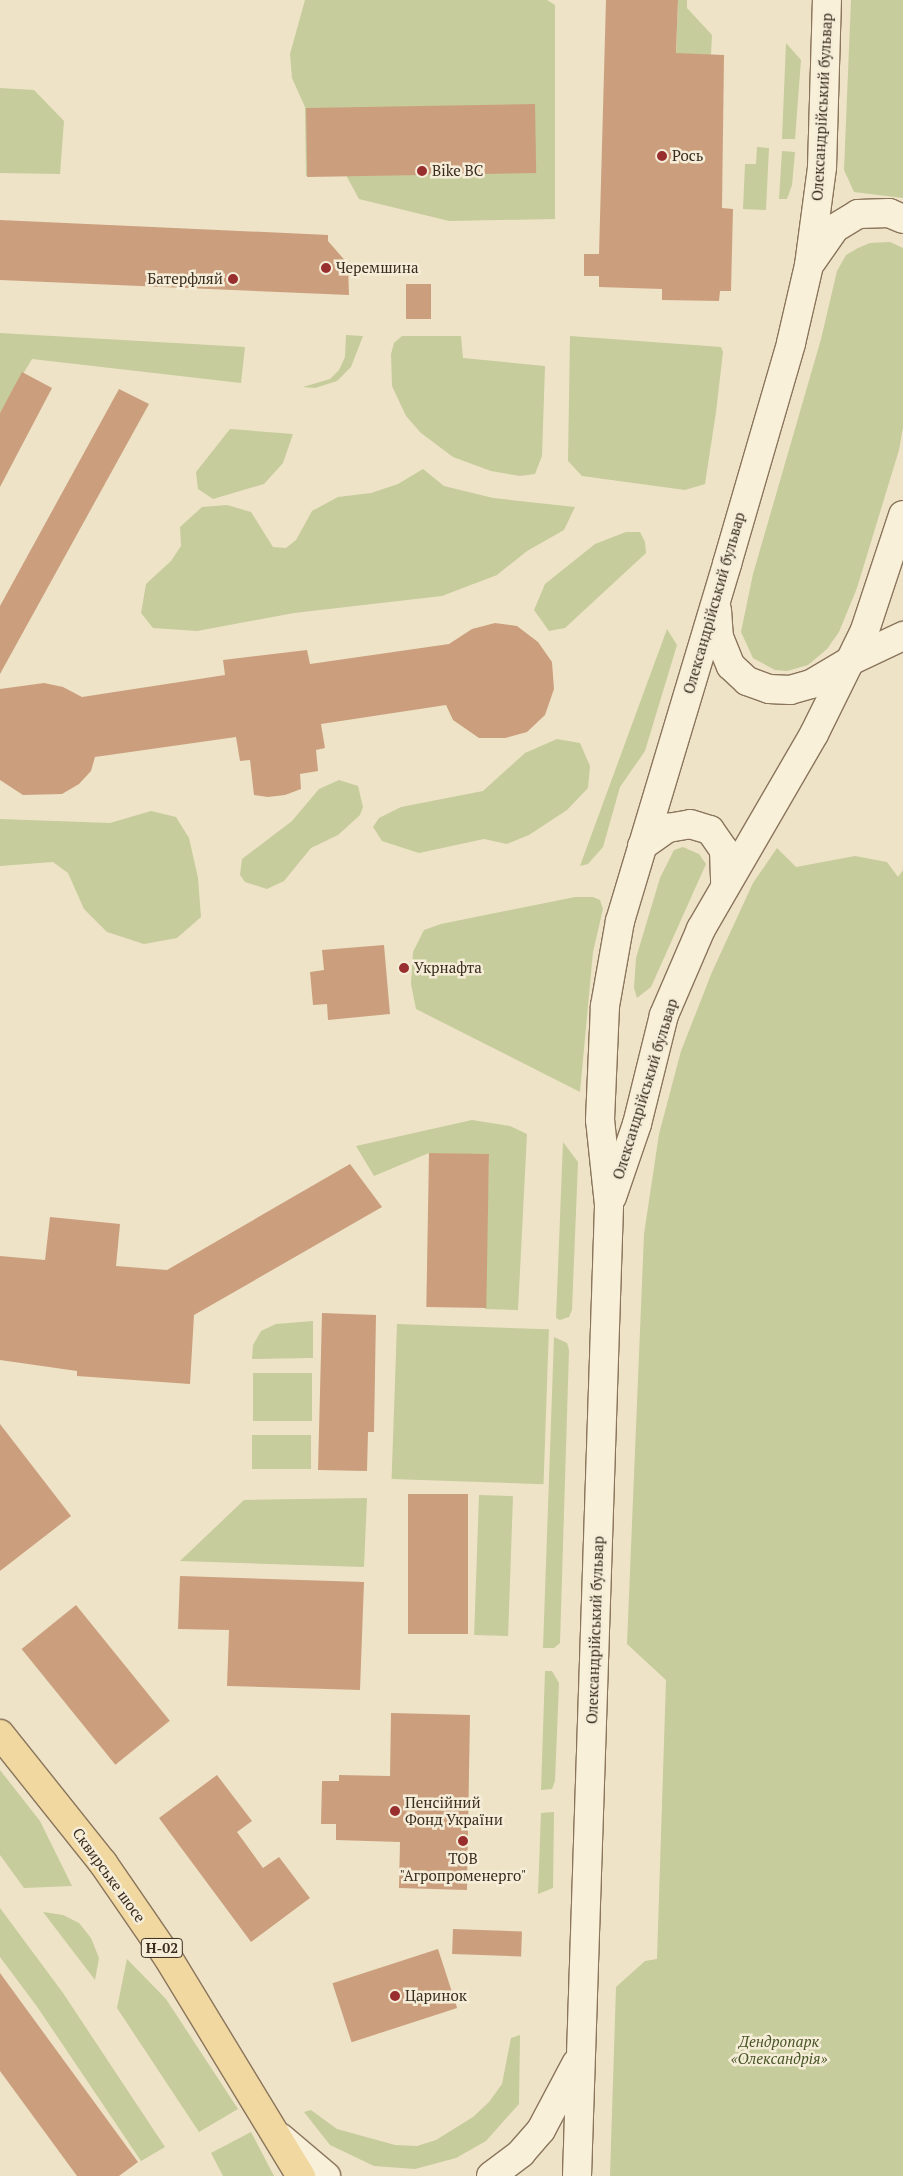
<!DOCTYPE html>
<meta charset="utf-8">
<style>
body{margin:0}
#map{position:relative;width:903px;height:2176px;overflow:hidden;background:#eee3c7;font-family:"PT Serif",serif}
div>[style]{position:absolute}
[style*='--x']{left:calc(var(--x)*1px);top:calc(var(--y)*1px);width:calc(var(--w)*1px);rotate:calc(var(--a)*1deg)}
.green>*{inset:0;background:#c6cc9b;transform-origin:0 0}
.building>*{inset:0;background:#cb9f7e;transform-origin:0 0}
.roads{filter:drop-shadow(1px 0 #8a755c) drop-shadow(-1px 0 #8a755c) drop-shadow(0 1px #8a755c) drop-shadow(0 -1px #8a755c)}
.street>*{height:28px;margin:-14px;padding:0 14px;transform-origin:14px;border-radius:14px;background:#f9f0da}
.secondary>*{height:28px;margin:-14px;padding:0 14px;transform-origin:14px;border-radius:14px;background:#f9f0da}
.primary>*{height:28px;margin:-14px;padding:0 14px;transform-origin:14px;border-radius:14px;background:#f0d8a0}
.dots>*{width:14px;height:14px;translate:-50% -50%;box-sizing:border-box;border:2px solid #f5edd7;border-radius:50%}
span{translate:-50% -50%;white-space:nowrap;text-align:center;line-height:1.15;-webkit-text-stroke:5px #f5edd7;paint-order:stroke}
.shield-label span{padding:1px 4px;background:#f5edd7;border:1px solid;border-radius:4px;-webkit-text-stroke-width:0}
.shield-label{font-size:14px;color:#3a2d20;font-weight:700}
.street-label{font-size:15px;color:#3a2d20}
.poi-label{font-size:15px;color:#3a2d20}
.left{translate:0 -50%;text-align:left}
.right{translate:-100% -50%;text-align:right}
.park-label{font-size:15px;color:#495627;font-style:italic}
</style>
<div id="map">
<div class="green">
<div style="clip-path:polygon(305px 0,547px 0,555px 5px,555px 219px,449px 221px,359px 199px,346px 175px,306px 176px,305px 107px,292px 78px,290px 54px)"></div>
<div style="clip-path:polygon(678px 0,687px 0,687px 8px,712px 35px,711px 55px,675px 87px)"></div>
<div style="clip-path:polygon(851px 0,903px 0,903px 198px,854px 192px,844px 170px)"></div>
<div style="clip-path:polygon(786px 43px,801px 60px,795px 139px,782px 139px)"></div>
<div style="clip-path:polygon(0 88px,34px 90px,64px 121px,60px 174px,0 173px)"></div>
<div style="clip-path:polygon(757px 147px,769px 148px,766px 210px,743px 209px,745px 164px,756px 164px)"></div>
<div style="clip-path:polygon(782px 151px,795px 152px,792px 185px,787px 199px,779px 199px)"></div>
<div style="clip-path:polygon(890px 242px,903px 248px,903px 427px,899px 450px,857px 588px,839px 632px,827px 649px,808px 665px,787px 671px,775px 670px,753px 658px,741px 632px,753px 574px,821px 339px,837px 271px,846px 255px,858px 248px,870px 243px)"></div>
<div style="clip-path:polygon(0 333px,245px 347px,241px 383px,32px 359px,0 413px)"></div>
<div style="clip-path:polygon(346px 335px,363px 336px,351px 367px,337px 381px,315px 388px,303px 387px,330px 379px,339px 370px,345px 357px)"></div>
<div style="clip-path:polygon(402px 336px,461px 336px,463px 358px,545px 366px,542px 456px,535px 474px,520px 476px,491px 471px,453px 457px,421px 433px,406px 416px,392px 386px,391px 354px,394px 343px)"></div>
<div style="clip-path:polygon(570px 336px,721px 347px,723px 352px,716px 412px,705px 484px,685px 490px,582px 476px,568px 461px)"></div>
<div style="clip-path:polygon(230px 429px,293px 434px,283px 463px,264px 484px,213px 499px,198px 489px,196px 472px)"></div>
<div style="clip-path:polygon(423px 469px,444px 486px,493px 498px,575px 507px,564px 530px,527px 551px,497px 575px,442px 596px,294px 613px,197px 631px,153px 628px,141px 613px,146px 584px,171px 561px,181px 546px,180px 527px,202px 507px,227px 505px,251px 512px,273px 547px,286px 548px,296px 540px,312px 511px,338px 497px,371px 493px,398px 484px)"></div>
<div style="clip-path:polygon(626px 532px,640px 532px,645px 542px,646px 553px,565px 628px,549px 631px,534px 610px,545px 584px,595px 544px)"></div>
<div style="clip-path:polygon(667px 629px,677px 645px,645px 751px,620px 787px,603px 847px,588px 864px,580px 866px)"></div>
<div style="clip-path:polygon(557px 739px,580px 743px,590px 766px,588px 788px,567px 810px,529px 835px,507px 844px,484px 839px,419px 853px,382px 841px,373px 827px,379px 818px,401px 807px,483px 791px,525px 753px)"></div>
<div style="clip-path:polygon(339px 780px,358px 786px,363px 807px,360px 815px,338px 835px,311px 848px,284px 881px,267px 889px,245px 882px,240px 875px,242px 859px,292px 821px,319px 789px)"></div>
<div style="clip-path:polygon(151px 811px,176px 817px,189px 838px,198px 878px,201px 917px,177px 938px,144px 944px,107px 932px,84px 909px,68px 873px,53px 862px,0 866px,0 819px,110px 823px)"></div>
<div style="clip-path:polygon(683px 847px,699px 854px,706px 864px,651px 987px,637px 998px,634px 988px,636px 958px,660px 878px,674px 850px)"></div>
<div style="clip-path:polygon(777px 848px,796px 867px,855px 856px,887px 862px,898px 877px,903px 870px,903px 2176px,610px 2176px,616px 1987px,645px 1961px,657px 1959px,666px 1680px,627px 1644px,644px 1234px,659px 1134px,681px 1051px,712px 972px,753px 883px)"></div>
<div style="clip-path:polygon(575px 897px,593px 897px,600px 900px,603px 909px,593px 952px,580px 1092px,416px 1009px,411px 984px,413px 952px,424px 930px,441px 924px)"></div>
<div style="clip-path:polygon(472px 1120px,510px 1126px,527px 1134px,518px 1310px,485px 1309px,489px 1155px,429px 1153px,374px 1176px,356px 1146px)"></div>
<div style="clip-path:polygon(563px 1142px,578px 1162px,572px 1310px,569px 1317px,560px 1320px,556px 1318px)"></div>
<div style="clip-path:polygon(313px 1321px,313px 1358px,252px 1359px,253px 1345px,261px 1331px,276px 1324px)"></div>
<div style="left:397px;top:1324px;width:152px;height:155px;rotate:2deg"></div>
<div style="clip-path:polygon(554px 1337px,567px 1343px,569px 1350px,560px 1643px,554px 1648px,543px 1648px)"></div>
<div style="left:253px;top:1373px;width:59px;height:48px"></div>
<div style="left:252px;top:1435px;width:59px;height:34px"></div>
<div style="left:479px;top:1495px;width:34px;height:140px;rotate:2deg"></div>
<div style="clip-path:polygon(367px 1498px,364px 1567px,180px 1561px,244px 1500px)"></div>
<div style="clip-path:polygon(545px 1671px,552px 1671px,559px 1683px,555px 1781px,552px 1789px,541px 1790px)"></div>
<div style="clip-path:polygon(0 1770px,40px 1821px,72px 1886px,24px 1888px,0 1855px)"></div>
<div style="clip-path:polygon(554px 1812px,553px 1888px,538px 1894px,541px 1813px)"></div>
<div style="clip-path:polygon(0 1908px,63px 1993px,165px 2147px,141px 2161px,38px 2008px,0 1957px)"></div>
<div style="clip-path:polygon(43px 1912px,63px 1915px,79px 1923px,91px 1938px,99px 1958px,95px 1980px)"></div>
<div style="clip-path:polygon(127px 1959px,166px 1999px,238px 2109px,199px 2132px,117px 2008px)"></div>
<div style="clip-path:polygon(520px 2035px,519px 2104px,486px 2141px,456px 2158px,415px 2169px,374px 2166px,330px 2145px,304px 2112px,311px 2110px,337px 2129px,395px 2145px,417px 2146px,436px 2140px,473px 2117px,489px 2102px,502px 2084px,511px 2038px)"></div>
<div style="clip-path:polygon(251px 2132px,274px 2176px,223px 2176px,211px 2153px)"></div>
</div>
<div class="building">
<div style="clip-path:polygon(606px 0,678px 0,676px 53px,724px 55px,722px 208px,733px 209px,731px 291px,720px 291px,719px 301px,662px 300px,662px 289px,599px 287px,599px 276px,584px 276px,584px 254px,599px 254px)"></div>
<div style="left:535px;top:104px;width:69px;height:229px;rotate:89deg"></div>
<div style="clip-path:polygon(0 220px,328px 235px,328px 241px,348px 264px,349px 295px,0 280px)"></div>
<div style="left:406px;top:284px;width:25px;height:35px"></div>
<div style="clip-path:polygon(22px 372px,52px 388px,0 487px,0 413px)"></div>
<div style="clip-path:polygon(119px 389px,149px 404px,0 674px,0 606px)"></div>
<div style="clip-path:polygon(495px 623px,517px 626px,538px 642px,552px 662px,554px 689px,545px 715px,527px 732px,505px 738px,479px 738px,453px 720px,446px 705px,321px 724px,325px 748px,316px 750px,318px 771px,300px 774px,301px 789px,285px 795px,268px 797px,254px 795px,250px 760px,240px 761px,236px 737px,95px 757px,91px 771px,79px 784px,62px 794px,23px 795px,0 780px,0 689px,44px 683px,63px 687px,82px 697px,225px 675px,223px 660px,307px 650px,310px 664px,449px 644px,472px 629px)"></div>
<div style="clip-path:polygon(384px 945px,390px 1014px,328px 1020px,327px 1004px,313px 1005px,310px 972px,324px 970px,322px 950px)"></div>
<div style="left:429px;top:1153px;width:60px;height:154px;rotate:1deg"></div>
<div style="clip-path:polygon(350px 1164px,382px 1207px,194px 1315px,190px 1384px,77px 1376px,77px 1371px,0 1360px,0 1256px,45px 1260px,50px 1217px,120px 1224px,116px 1266px,167px 1270px)"></div>
<div style="clip-path:polygon(322px 1313px,376px 1315px,374px 1432px,368px 1432px,367px 1471px,318px 1470px)"></div>
<div style="clip-path:polygon(0 1424px,71px 1516px,0 1571px)"></div>
<div style="left:408px;top:1494px;width:60px;height:140px"></div>
<div style="clip-path:polygon(180px 1576px,364px 1582px,360px 1690px,227px 1686px,229px 1630px,178px 1629px)"></div>
<div style="left:76px;top:1605px;width:149px;height:70px;rotate:51deg"></div>
<div style="clip-path:polygon(391px 1713px,470px 1715px,467px 1890px,399px 1888px,400px 1842px,336px 1840px,336px 1824px,321px 1824px,322px 1781px,339px 1781px,339px 1775px,390px 1776px)"></div>
<div style="clip-path:polygon(217px 1775px,252px 1821px,237px 1832px,263px 1868px,279px 1857px,310px 1898px,251px 1942px,159px 1818px)"></div>
<div style="left:453px;top:1929px;width:69px;height:25px;rotate:2deg"></div>
<div style="left:438px;top:1949px;width:62px;height:111px;rotate:72deg"></div>
<div style="clip-path:polygon(0 1973px,138px 2162px,119px 2176px,77px 2176px,0 2071px)"></div>
</div>
<div class="roads">
<div class="street">
<div style="--x:850;--y:661;--w:59;--a:-25.3"></div>
</div>
<div class="secondary">
<div style="--x:812;--y:261;--w:40;--a:-55.1"></div>
<div style="--x:835;--y:228;--w:27;--a:-31"></div>
<div style="--x:858;--y:214;--w:31;--a:-2"></div>
<div style="--x:889;--y:213;--w:15;--a:23"></div>
<div style="--x:717;--y:610;--w:27;--a:86"></div>
<div style="--x:719;--y:637;--w:31;--a:68"></div>
<div style="--x:731;--y:666;--w:22;--a:43"></div>
<div style="--x:747;--y:681;--w:23;--a:20"></div>
<div style="--x:769;--y:689;--w:21;--a:3"></div>
<div style="--x:790;--y:690;--w:22;--a:-16"></div>
<div style="--x:811;--y:684;--w:45;--a:-30.5"></div>
<div style="--x:642;--y:846;--w:32;--a:-35"></div>
<div style="--x:668;--y:828;--w:22;--a:-10"></div>
<div style="--x:690;--y:824;--w:21;--a:17"></div>
<div style="--x:710;--y:830;--w:24;--a:55"></div>
<div style="--x:724;--y:850;--w:35;--a:88"></div>
<div style="--x:612;--y:1197;--w:77;--a:-71.1"></div>
<div style="--x:637;--y:1124;--w:112;--a:-76.1"></div>
<div style="--x:664;--y:1015;--w:94;--a:-66.7"></div>
<div style="--x:701;--y:929;--w:225;--a:-59.9"></div>
<div style="--x:814;--y:734;--w:81;--a:-63.7"></div>
<div style="--x:850;--y:661;--w:34;--a:-64"></div>
<div style="--x:865;--y:630;--w:121;--a:-71.7"></div>
<div style="--x:281;--y:2138;--w:59;--a:40.2"></div>
<div style="--x:491;--y:2176;--w:38;--a:-37"></div>
<div style="--x:521;--y:2153;--w:30;--a:-49"></div>
<div style="--x:541;--y:2130;--w:75;--a:-62.1"></div>
<div style="--x:577;--y:2176;--w:972;--a:-88.11"></div>
<div style="--x:609;--y:1205;--w:85;--a:-96"></div>
<div style="--x:600;--y:1120;--w:114;--a:-87.5"></div>
<div style="--x:605;--y:1006;--w:86;--a:-80"></div>
<div style="--x:620;--y:921;--w:373;--a:-73.3"></div>
<div style="--x:727;--y:564;--w:230;--a:-73.8"></div>
<div style="--x:791;--y:343;--w:80;--a:-77"></div>
<div style="--x:809;--y:265;--w:99;--a:-82.4"></div>
<div style="--x:822;--y:167;--w:167;--a:-88.3"></div>
</div>
<div class="primary">
<div style="--x:0;--y:1734;--w:165;--a:51.4"></div>
<div style="--x:103;--y:1863;--w:113;--a:55.5"></div>
<div style="--x:167;--y:1956;--w:258;--a:58.7"></div>
</div>
</div>
<div class="dots">
<div style="left:662px;top:156px;background:#982e2d"></div>
<div style="left:422px;top:171px;background:#982e2d"></div>
<div style="left:326px;top:268px;background:#982e2d"></div>
<div style="left:233px;top:279px;background:#982e2d"></div>
<div style="left:404px;top:968px;background:#982e2d"></div>
<div style="left:395px;top:1811px;background:#982e2d"></div>
<div style="left:463px;top:1841px;background:#982e2d"></div>
<div style="left:395px;top:1996px;background:#982e2d"></div>
</div>
<div class="shield-label">
<span style="left:162px;top:1948px">Н-02</span>
</div>
<div class="street-label">
<span style="left:822px;top:107px;rotate:-87deg">Олександрійський бульвар</span>
<span style="left:714px;top:603px;rotate:-74deg">Олександрійський бульвар</span>
<span style="left:645px;top:1089px;rotate:-73deg">Олександрійський бульвар</span>
<span style="left:595px;top:1630px;rotate:-88deg">Олександрійський бульвар</span>
<span style="left:109px;top:1875px;rotate:54deg">Сквирське шосе</span>
</div>
<div class="poi-label">
<span class="left" style="left:672px;top:156px">Рось</span>
<span class="left" style="left:432px;top:171px">Bike BC</span>
<span class="left" style="left:336px;top:268px">Черемшина</span>
<span class="right" style="left:223px;top:279px">Батерфляй</span>
<span class="left" style="left:414px;top:968px">Укрнафта</span>
<span class="left" style="left:405px;top:1811px">Пенсійний<br>Фонд України</span>
<span style="left:463px;top:1867px">ТОВ<br>"Агропроменерго"</span>
<span class="left" style="left:405px;top:1996px">Царинок</span>
</div>
<div class="park-label">
<span style="left:779px;top:2050px">Дендропарк<br>«Олександрія»</span>
</div>
</div>
